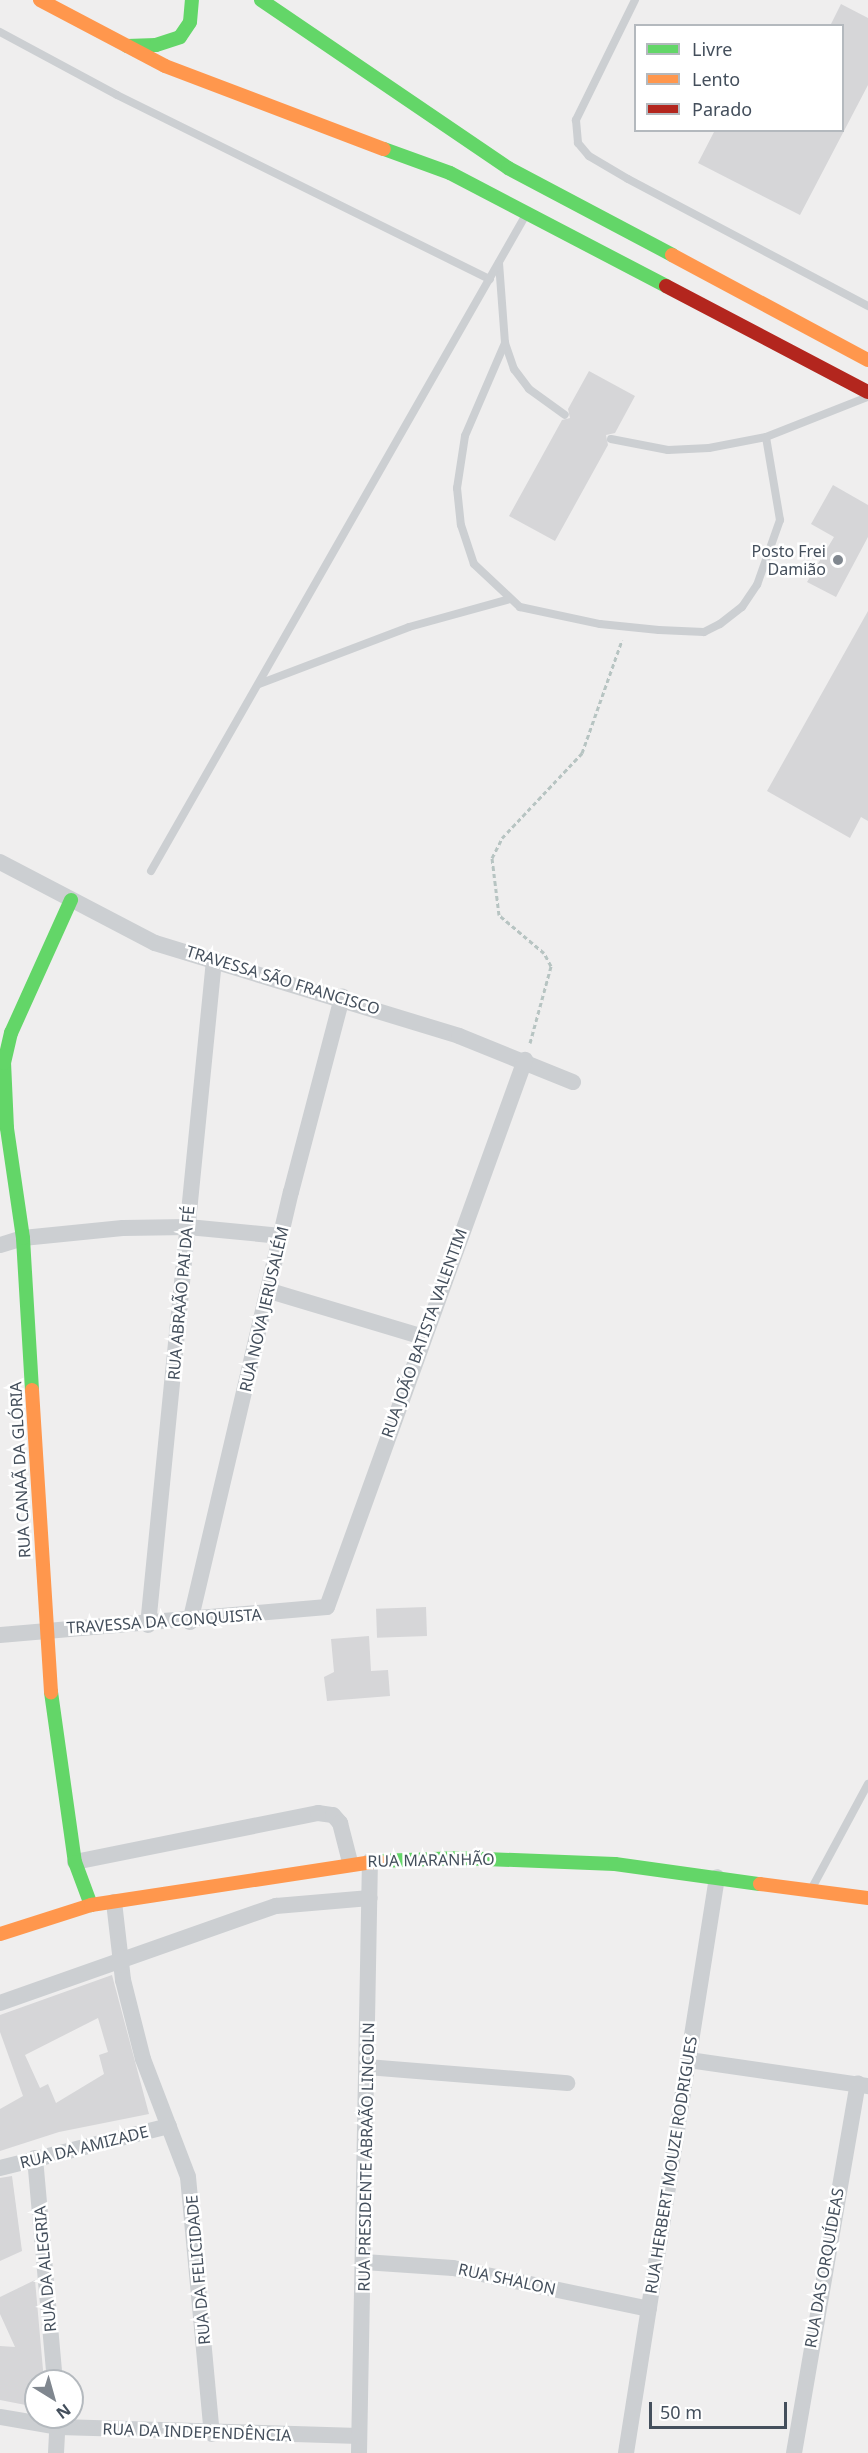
<!DOCTYPE html>
<meta charset="utf-8">
<style>
body{margin:0}
#map{position:relative;width:868px;height:2453px;overflow:hidden;background:#efeeee;font-family:"Noto Sans",sans-serif}
div>[style]{position:absolute}
[style*='--x']{left:calc(var(--x)*1px);top:calc(var(--y)*1px);width:calc(var(--w)*1px);rotate:calc(var(--a)*1deg)}
.building>*{inset:0;background:#d6d6d8;transform-origin:0 0}
.path>*{height:3px;margin-top:-1.5px;transform-origin:0;background:repeating-linear-gradient(90deg,#b7c4c2 0 4.5px,transparent 0 7.5px)}
.lane>*{height:8px;margin:-4px;padding:0 4px;transform-origin:4px;border-radius:4px;background:#cccfd2}
.street>*{height:16px;margin:-8px;padding:0 8px;transform-origin:8px;border-radius:8px;background:#cccfd2}
.fast>*{height:14px;margin:-7px;padding:0 7px;transform-origin:7px;border-radius:7px;background:#63d668}
.slow>*{height:14px;margin:-7px;padding:0 7px;transform-origin:7px;border-radius:7px;background:#ff974d}
.jam>*{height:14px;margin:-7px;padding:0 7px;transform-origin:7px;border-radius:7px;background:#b3261e}
.dots>*{width:16px;height:16px;translate:-50% -50%;box-sizing:border-box;border:3px solid #fff;border-radius:50%}
span{translate:-50% -50%;white-space:nowrap;text-align:center;line-height:1.15;-webkit-text-stroke:5px #fff;paint-order:stroke}
.poi-label{font-size:16px;color:#444f5c}
.right{translate:-100% -50%;text-align:right}
.street-label{font-size:16px;color:#444f5c}
.legend{position:absolute;left:634px;top:24px;width:210px;height:108px;box-sizing:border-box;background:#fff;border:2px solid #b4b9be;margin:0;padding:8px 10px;list-style:none;font-size:18px;color:#444f5c}
.legend li{display:flex;align-items:center;gap:12px;height:30px}
.legend b{width:30px;border:2px solid #b4b9be}
.north{position:absolute;left:24px;top:2369px;width:60px;height:60px;box-sizing:border-box;background:#fff;border:2px solid #b4b9be;border-radius:50%;rotate:143deg;font-size:16px;font-weight:700;line-height:24px;text-align:center;color:#444f5c}
.north::after{content:'';display:block;margin:auto;width:21px;height:27px;background:#80878f;clip-path:polygon(50% 0,100% 100%,50% 72%,0 100%)}
.scale{position:absolute;left:649px;top:2402px;width:138px;height:27px;box-sizing:border-box;border:3px solid #444f5c;border-top:0;padding-left:8px;font-size:18px;line-height:21px;white-space:nowrap;color:#444f5c;-webkit-text-stroke:4px #fff;paint-order:stroke}
</style>
<div id="map">
<div class="building">
<div style="clip-path:polygon(841px 4px,868px 18px,868px 85px,800px 215px,698px 163px,715px 130px,843px 130px,843px 26px,830px 26px)"></div>
<div style="clip-path:polygon(589px 371px,635px 396px,615px 433px,606px 435px,608px 445px,555px 541px,509px 516px,562px 420px,570px 418px,568px 409px)"></div>
<div style="clip-path:polygon(833px 485px,868px 505px,868px 537px,836px 597px,807px 582px,834px 537px,811px 524px)"></div>
<div style="clip-path:polygon(868px 611px,868px 821px,861px 817px,850px 838px,767px 791px)"></div>
<div style="left:426px;top:1607px;width:29px;height:50px;rotate:88deg"></div>
<div style="clip-path:polygon(369px 1636px,371px 1671px,388px 1670px,390px 1696px,327px 1701px,324px 1677px,334px 1672px,331px 1639px)"></div>
<div style="clip-path:polygon(evenodd,112px 1975px,149px 2114px,59px 2132px,0 2151px,0 2109px,23px 2096px,0 2032px,0 2015px,112px 1975px,98px 2018px,108px 2052px,99px 2055px,104px 2074px,56px 2103px,48px 2084px,40px 2088px,25px 2055px,98px 2018px)"></div>
<div style="clip-path:polygon(12px 2176px,22px 2251px,0 2261px,0 2178px)"></div>
<div style="clip-path:polygon(35px 2280px,44px 2381px,36px 2381px,36px 2407px,0 2400px,0 2346px,15px 2347px,0 2314px,0 2297px)"></div>
</div>
<div class="path">
<div style="--x:530;--y:1043;--w:80;--a:-74.7"></div>
<div style="--x:551;--y:966;--w:15;--a:-118"></div>
<div style="--x:544;--y:953;--w:59;--a:-139.8"></div>
<div style="--x:499;--y:915;--w:57;--a:-97"></div>
<div style="--x:492;--y:858;--w:22;--a:-63"></div>
<div style="--x:502;--y:838;--w:117;--a:-46.7"></div>
<div style="--x:582;--y:753;--w:120;--a:-70.5"></div>
</div>
<div class="lane">
<div style="--x:635;--y:0;--w:134;--a:116.2"></div>
<div style="--x:576;--y:120;--w:23;--a:85"></div>
<div style="--x:578;--y:143;--w:17;--a:50"></div>
<div style="--x:589;--y:156;--w:45;--a:30.5"></div>
<div style="--x:628;--y:179;--w:272;--a:27.9"></div>
<div style="--x:0;--y:32;--w:133;--a:28.3"></div>
<div style="--x:117;--y:95;--w:416;--a:26.3"></div>
<div style="--x:499;--y:263;--w:80;--a:85.7"></div>
<div style="--x:505;--y:343;--w:28;--a:71"></div>
<div style="--x:514;--y:369;--w:25;--a:53"></div>
<div style="--x:529;--y:389;--w:44;--a:35.8"></div>
<div style="--x:505;--y:343;--w:101;--a:113.3"></div>
<div style="--x:465;--y:436;--w:53;--a:98.7"></div>
<div style="--x:457;--y:488;--w:37;--a:84"></div>
<div style="--x:461;--y:525;--w:41;--a:71.6"></div>
<div style="--x:474;--y:564;--w:63;--a:43.1"></div>
<div style="--x:520;--y:607;--w:82;--a:12"></div>
<div style="--x:600;--y:624;--w:59;--a:5.8"></div>
<div style="--x:659;--y:630;--w:45;--a:2.5"></div>
<div style="--x:704;--y:632;--w:18;--a:-27"></div>
<div style="--x:720;--y:624;--w:28;--a:-38"></div>
<div style="--x:742;--y:607;--w:27;--a:-56"></div>
<div style="--x:757;--y:585;--w:69;--a:-70.5"></div>
<div style="--x:780;--y:520;--w:84;--a:-99.6"></div>
<div style="--x:611;--y:439;--w:58;--a:10.9"></div>
<div style="--x:668;--y:450;--w:41;--a:-2.8"></div>
<div style="--x:709;--y:448;--w:58;--a:-10.9"></div>
<div style="--x:766;--y:437;--w:106;--a:-21.5"></div>
<div style="--x:259;--y:684;--w:160;--a:-20.8"></div>
<div style="--x:409;--y:627;--w:105;--a:-15.5"></div>
<div style="--x:151;--y:871;--w:752;--a:-60.26"></div>
<div style="--x:813;--y:1886;--w:116;--a:-61.7"></div>
</div>
<div class="street">
<div style="--x:0;--y:862;--w:175;--a:27.6"></div>
<div style="--x:155;--y:943;--w:318;--a:17"></div>
<div style="--x:459;--y:1036;--w:123;--a:22"></div>
<div style="--x:0;--y:1245;--w:24;--a:-17"></div>
<div style="--x:23;--y:1238;--w:100;--a:-5.7"></div>
<div style="--x:123;--y:1228;--w:65;--a:-0.9"></div>
<div style="--x:188;--y:1227;--w:93;--a:5.5"></div>
<div style="--x:270;--y:1291;--w:160;--a:16.7"></div>
<div style="--x:190;--y:1622;--w:442;--a:-76.8"></div>
<div style="--x:291;--y:1192;--w:202;--a:-75.3"></div>
<div style="--x:148;--y:1625;--w:668;--a:-84.33"></div>
<div style="--x:0;--y:1635;--w:328;--a:-4.9"></div>
<div style="--x:327;--y:1607;--w:582;--a:-70.1"></div>
<div style="--x:75;--y:1862;--w:248;--a:-11.4"></div>
<div style="--x:318;--y:1813;--w:15;--a:8"></div>
<div style="--x:333;--y:1815;--w:11;--a:49"></div>
<div style="--x:340;--y:1823;--w:40;--a:75.6"></div>
<div style="--x:114;--y:1902;--w:79;--a:83.4"></div>
<div style="--x:123;--y:1980;--w:81;--a:75.8"></div>
<div style="--x:143;--y:2059;--w:126;--a:69.1"></div>
<div style="--x:188;--y:2177;--w:258;--a:84.7"></div>
<div style="--x:0;--y:2003;--w:293;--a:-19.4"></div>
<div style="--x:276;--y:1906;--w:94;--a:-4.9"></div>
<div style="--x:689;--y:2060;--w:181;--a:8.3"></div>
<div style="--x:367;--y:2067;--w:201;--a:4.6"></div>
<div style="--x:35;--y:2158;--w:224;--a:84.9"></div>
<div style="--x:0;--y:2168;--w:174;--a:-14"></div>
<div style="--x:364;--y:2262;--w:89;--a:3.9"></div>
<div style="--x:453;--y:2268;--w:200;--a:11.8"></div>
<div style="--x:0;--y:2417;--w:60;--a:9.6"></div>
<div style="--x:59;--y:2427;--w:300;--a:1.7"></div>
<div style="--x:56;--y:2453;--w:35;--a:-87"></div>
<div style="--x:359;--y:2453;--w:592;--a:-88.94"></div>
<div style="--x:626;--y:2453;--w:583;--a:-81.02"></div>
<div style="--x:794;--y:2453;--w:375;--a:-80.2"></div>
</div>
<div class="fast">
<div style="--x:261;--y:0;--w:299;--a:34.2"></div>
<div style="--x:508;--y:168;--w:186;--a:27.9"></div>
<div style="--x:127;--y:46;--w:29;--a:-2"></div>
<div style="--x:156;--y:45;--w:25;--a:-18"></div>
<div style="--x:180;--y:37;--w:18;--a:-56"></div>
<div style="--x:190;--y:22;--w:22;--a:-85"></div>
<div style="--x:384;--y:149;--w:70;--a:20"></div>
<div style="--x:450;--y:173;--w:244;--a:27.6"></div>
<div style="--x:32;--y:1390;--w:152;--a:-93.4"></div>
<div style="--x:23;--y:1238;--w:111;--a:-98.3"></div>
<div style="--x:7;--y:1128;--w:65;--a:-92.6"></div>
<div style="--x:4;--y:1063;--w:31;--a:-77"></div>
<div style="--x:11;--y:1033;--w:146;--a:-65.7"></div>
<div style="--x:51;--y:1692;--w:172;--a:82"></div>
<div style="--x:75;--y:1862;--w:46;--a:69.6"></div>
<div style="--x:379;--y:1861;--w:81;--a:-2.1"></div>
<div style="--x:460;--y:1858;--w:155;--a:2.2"></div>
<div style="--x:615;--y:1864;--w:146;--a:7.9"></div>
</div>
<div class="slow">
<div style="--x:40;--y:0;--w:141;--a:27.8"></div>
<div style="--x:165;--y:66;--w:234;--a:20.8"></div>
<div style="--x:672;--y:255;--w:222;--a:28.2"></div>
<div style="--x:32;--y:1390;--w:303;--a:86.4"></div>
<div style="--x:760;--y:1884;--w:109;--a:7.4"></div>
<div style="--x:0;--y:1934;--w:96;--a:-17.7"></div>
<div style="--x:91;--y:1905;--w:291;--a:-8.7"></div>
</div>
<div class="jam">
<div style="--x:666;--y:286;--w:228;--a:27.7"></div>
</div>
<div class="dots">
<div style="left:838px;top:560px;background:#80878f"></div>
</div>
<div class="poi-label">
<span class="right" style="left:826px;top:560px">Posto Frei<br>Damião</span>
</div>
<div class="street-label">
<span style="left:283px;top:980px;rotate:17deg">TRAVESSA SÃO FRANCISCO</span>
<span style="left:181px;top:1293px;rotate:-85deg">RUA ABRAÃO PAI DA FÉ</span>
<span style="left:264px;top:1309px;rotate:-77deg">RUA NOVA JERUSALÉM</span>
<span style="left:424px;top:1333px;rotate:-70deg">RUA JOÃO BATISTA VALENTIM</span>
<span style="left:20px;top:1470px;rotate:-93deg">RUA CANAÃ DA GLÓRIA</span>
<span style="left:164px;top:1621px;rotate:-4deg">TRAVESSA DA CONQUISTA</span>
<span style="left:431px;top:1860px;rotate:-1deg">RUA MARANHÃO</span>
<span style="left:84px;top:2147px;rotate:-14deg">RUA DA AMIZADE</span>
<span style="left:366px;top:2157px;rotate:-89deg">RUA PRESIDENTE ABRAÃO LINCOLN</span>
<span style="left:671px;top:2165px;rotate:-81deg">RUA HERBERT MOUZE RODRIGUES</span>
<span style="left:824px;top:2268px;rotate:-80deg">RUA DAS ORQUÍDEAS</span>
<span style="left:45px;top:2269px;rotate:-95deg">RUA DA ALEGRIA</span>
<span style="left:198px;top:2270px;rotate:-95deg">RUA DA FELICIDADE</span>
<span style="left:507px;top:2279px;rotate:12deg">RUA SHALON</span>
<span style="left:197px;top:2432px;rotate:2deg">RUA DA INDEPENDÊNCIA</span>
</div>
<ul class="legend">
<li><b style="height:8px;background:#63d668"></b>Livre</li>
<li><b style="height:8px;background:#ff974d"></b>Lento</li>
<li><b style="height:8px;background:#b3261e"></b>Parado</li>
</ul>
<div class="north">N</div>
<div class="scale">50 m</div>
</div>
